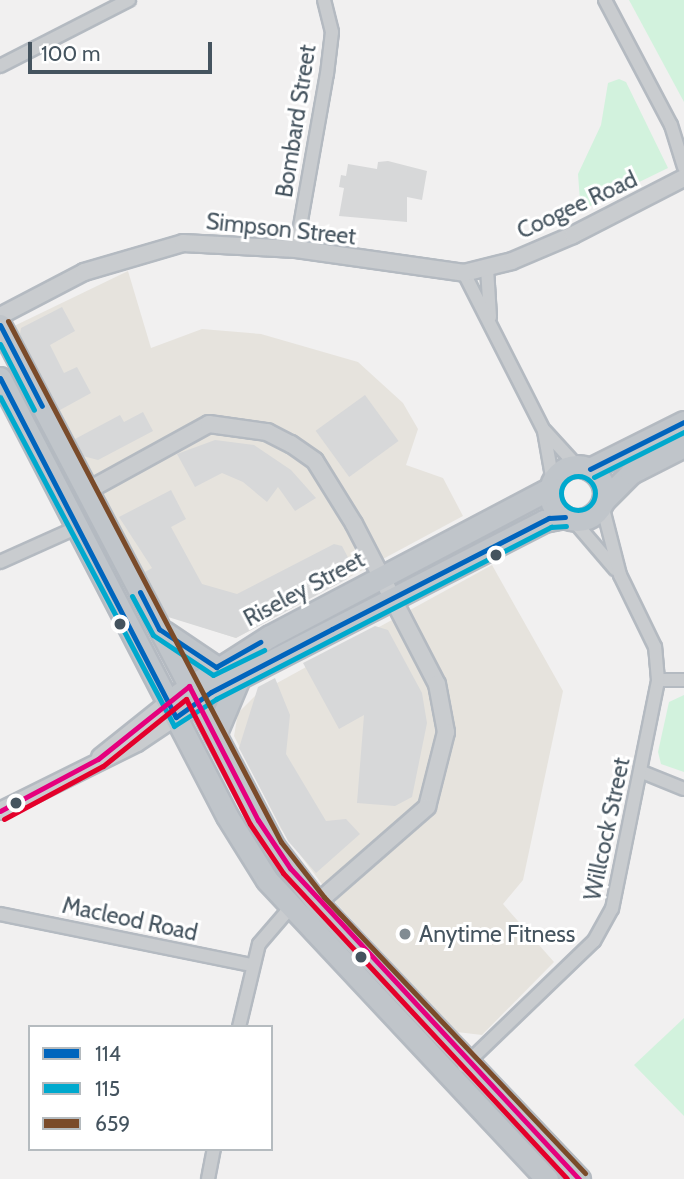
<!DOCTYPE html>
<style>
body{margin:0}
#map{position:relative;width:684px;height:1179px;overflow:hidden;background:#f1f0f0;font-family:Cabin,sans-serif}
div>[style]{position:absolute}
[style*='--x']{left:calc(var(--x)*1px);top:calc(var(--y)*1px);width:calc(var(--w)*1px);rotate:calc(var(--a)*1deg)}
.commercial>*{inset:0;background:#e6e3dd}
.green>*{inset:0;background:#d2f2dd}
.building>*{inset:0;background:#d7d8d9;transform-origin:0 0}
.roads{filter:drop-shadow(2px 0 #b4bac1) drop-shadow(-2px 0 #b4bac1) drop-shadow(0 2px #b4bac1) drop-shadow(0 -2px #b4bac1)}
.minor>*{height:12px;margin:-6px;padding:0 6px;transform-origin:6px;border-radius:6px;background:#c9cccf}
.tertiary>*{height:16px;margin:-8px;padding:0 8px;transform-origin:8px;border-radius:8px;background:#c9cccf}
.trunk>*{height:21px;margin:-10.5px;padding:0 10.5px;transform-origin:10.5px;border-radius:10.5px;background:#c0c5ca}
.trunk>.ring{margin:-10.5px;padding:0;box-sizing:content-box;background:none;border:21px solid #c0c5ca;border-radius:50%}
.bus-1>*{height:5px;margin:-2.5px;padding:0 2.5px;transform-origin:2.5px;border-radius:2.5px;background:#0065bd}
.bus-2>*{height:5px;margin:-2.5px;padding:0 2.5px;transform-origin:2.5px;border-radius:2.5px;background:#00a9ce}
.bus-2>.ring{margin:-2.5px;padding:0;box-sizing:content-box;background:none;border:5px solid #00a9ce;border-radius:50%}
.bus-3>*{height:5px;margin:-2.5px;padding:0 2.5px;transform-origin:2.5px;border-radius:2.5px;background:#7a4b2a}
.bus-4>*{height:5px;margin:-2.5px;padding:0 2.5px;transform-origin:2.5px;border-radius:2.5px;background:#e5007d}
.bus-5>*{height:5px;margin:-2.5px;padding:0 2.5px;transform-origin:2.5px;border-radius:2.5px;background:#e4002b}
.dots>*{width:19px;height:19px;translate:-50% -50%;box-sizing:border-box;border:4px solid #fff;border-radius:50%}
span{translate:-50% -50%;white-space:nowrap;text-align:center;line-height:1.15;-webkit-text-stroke:6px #fff;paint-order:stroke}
.street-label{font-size:23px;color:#45545f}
.poi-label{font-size:23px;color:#45545f}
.left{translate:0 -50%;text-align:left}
.legend{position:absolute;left:28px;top:1025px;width:245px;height:126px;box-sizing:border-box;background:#fff;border:2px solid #b5bbbf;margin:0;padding:9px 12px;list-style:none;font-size:21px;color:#45545f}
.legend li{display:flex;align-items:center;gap:14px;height:35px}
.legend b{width:35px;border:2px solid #b5bbbf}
.scale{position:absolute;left:28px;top:42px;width:184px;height:32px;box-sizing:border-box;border:4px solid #45545f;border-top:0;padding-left:9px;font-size:21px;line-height:24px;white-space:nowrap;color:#45545f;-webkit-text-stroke:5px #fff;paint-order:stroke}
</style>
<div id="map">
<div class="commercial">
<div style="clip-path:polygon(128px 271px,151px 348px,202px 329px,261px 334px,358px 362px,403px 403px,418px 429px,406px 465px,443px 478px,463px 516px,236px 638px,167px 616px,81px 465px,10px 328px)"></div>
<div style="clip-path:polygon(492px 565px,563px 691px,523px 880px,503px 904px,554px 962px,482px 1035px,457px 1032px,336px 903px,281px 829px,234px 736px,238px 713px,257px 694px)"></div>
</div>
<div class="green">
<div style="clip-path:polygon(629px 0,684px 0,684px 102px)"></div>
<div style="clip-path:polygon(619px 79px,626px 82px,668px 168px,590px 206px,580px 201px,578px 174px,601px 125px,608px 83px)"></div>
<div style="clip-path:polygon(684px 695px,684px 772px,661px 764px,658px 752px,669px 702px)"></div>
<div style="clip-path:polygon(684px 1018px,684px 1116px,634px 1065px)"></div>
</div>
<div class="building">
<div style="clip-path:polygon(388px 161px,427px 171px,422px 200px,407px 197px,407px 222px,339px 216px,344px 188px,339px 187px,341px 175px,346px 176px,348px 164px,377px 169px,378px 162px)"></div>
<div style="clip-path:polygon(62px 307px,75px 331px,50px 345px,64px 373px,77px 367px,91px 393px,60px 410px,20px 334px,21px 328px)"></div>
<div style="left:365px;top:395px;width:57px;height:61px;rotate:54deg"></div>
<div style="clip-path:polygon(143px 412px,153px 431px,98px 460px,83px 456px,75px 439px,120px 415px,124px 422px)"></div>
<div style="clip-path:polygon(215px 440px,254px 445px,291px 470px,316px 498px,295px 511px,278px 487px,267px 502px,243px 482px,222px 473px,195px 487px,177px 454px)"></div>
<div style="clip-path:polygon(171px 490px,186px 519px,171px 527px,202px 584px,237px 594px,334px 544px,342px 546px,352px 565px,347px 579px,236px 638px,168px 617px,145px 572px,152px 568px,119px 517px)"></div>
<div style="clip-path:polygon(375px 626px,388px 630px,422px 693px,427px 723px,412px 797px,395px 806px,357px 803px,364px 715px,339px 729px,303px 663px)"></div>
<div style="clip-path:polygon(275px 678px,290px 715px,286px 754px,326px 821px,346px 819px,360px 834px,316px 873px,288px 841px,239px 748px,258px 687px)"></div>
</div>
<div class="roads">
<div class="minor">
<div style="--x:605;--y:0;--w:141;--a:62.2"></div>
<div style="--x:671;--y:125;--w:44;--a:72.8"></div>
<div style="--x:0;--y:66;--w:145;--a:-27.1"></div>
<div style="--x:296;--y:249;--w:178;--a:-80"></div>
<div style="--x:327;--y:74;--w:42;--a:-83.2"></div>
<div style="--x:332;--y:32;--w:33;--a:-104"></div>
<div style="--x:487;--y:268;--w:49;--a:86.5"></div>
<div style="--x:464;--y:273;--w:177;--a:63.1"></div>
<div style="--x:544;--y:431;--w:52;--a:80"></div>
<div style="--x:545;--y:431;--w:47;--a:47.6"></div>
<div style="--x:573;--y:520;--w:65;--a:49.4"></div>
<div style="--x:0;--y:562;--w:85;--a:-24.2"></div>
<div style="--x:658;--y:680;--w:26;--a:0"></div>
<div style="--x:642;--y:772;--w:45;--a:22"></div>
<div style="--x:0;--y:914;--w:256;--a:11.5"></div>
<div style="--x:239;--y:1027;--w:85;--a:-76.5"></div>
<div style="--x:259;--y:944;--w:48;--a:-49.3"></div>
<div style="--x:464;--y:1066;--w:180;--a:-43.9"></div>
<div style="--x:594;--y:941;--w:37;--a:-61"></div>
<div style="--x:612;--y:909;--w:234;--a:-78.6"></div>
<div style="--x:658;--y:680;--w:33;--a:-95"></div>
<div style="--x:655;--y:647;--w:80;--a:-115.9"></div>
<div style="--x:620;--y:575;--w:72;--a:-104.4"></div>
<div style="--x:208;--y:1179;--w:31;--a:-79"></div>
</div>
<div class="tertiary">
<div style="--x:0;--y:316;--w:95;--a:-27.6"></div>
<div style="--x:84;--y:272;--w:103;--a:-16.3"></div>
<div style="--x:183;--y:243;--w:113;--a:3"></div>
<div style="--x:296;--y:249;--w:170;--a:8.1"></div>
<div style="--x:464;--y:273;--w:49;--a:-14"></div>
<div style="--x:512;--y:261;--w:66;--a:-23.1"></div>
<div style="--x:573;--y:235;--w:125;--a:-27.2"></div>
<div style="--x:87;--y:491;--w:139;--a:-28.8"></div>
<div style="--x:209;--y:424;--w:59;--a:7.9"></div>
<div style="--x:267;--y:432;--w:27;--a:27"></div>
<div style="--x:291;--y:444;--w:29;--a:35"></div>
<div style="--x:315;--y:461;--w:74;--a:58.2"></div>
<div style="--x:354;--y:524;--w:180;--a:62.6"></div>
<div style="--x:437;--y:684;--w:49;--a:79.4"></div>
<div style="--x:446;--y:732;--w:77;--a:104.2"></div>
<div style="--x:427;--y:807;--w:146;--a:138.9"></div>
<div style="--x:100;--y:757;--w:88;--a:-38.6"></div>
<div style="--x:0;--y:811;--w:153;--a:-26.4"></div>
<div style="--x:137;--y:743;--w:47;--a:-33.7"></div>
</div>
<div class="trunk">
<div style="--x:0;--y:325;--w:590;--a:62.3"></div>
<div style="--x:274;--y:847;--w:71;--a:52.5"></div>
<div style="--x:317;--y:903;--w:381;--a:46.5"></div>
<div style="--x:0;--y:378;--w:493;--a:62.6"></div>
<div style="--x:227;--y:816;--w:75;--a:58"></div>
<div style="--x:267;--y:880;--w:410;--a:46.9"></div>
<div class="ring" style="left:550px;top:466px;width:33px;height:33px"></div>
<div style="--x:590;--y:469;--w:105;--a:-26.6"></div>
<div style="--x:604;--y:500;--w:38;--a:-45"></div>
<div style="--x:631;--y:473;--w:59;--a:-27"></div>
<div style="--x:164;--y:632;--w:63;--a:33.9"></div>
<div style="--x:179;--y:694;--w:108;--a:-32.5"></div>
<div style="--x:270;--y:636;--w:318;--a:-27.8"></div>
<div style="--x:186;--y:710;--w:31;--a:-36"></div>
<div style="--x:211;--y:692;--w:374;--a:-27.2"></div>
<div style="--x:544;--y:521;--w:21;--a:-11"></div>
<div style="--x:215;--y:735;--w:62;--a:-67.2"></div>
</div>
</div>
<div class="bus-1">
<div style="--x:0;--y:325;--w:91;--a:62.6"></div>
<div style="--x:0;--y:378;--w:382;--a:62.6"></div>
<div style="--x:176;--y:717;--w:43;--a:-35.5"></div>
<div style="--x:211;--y:692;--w:136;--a:-27.5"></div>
<div style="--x:332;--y:629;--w:244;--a:-27.1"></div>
<div style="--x:549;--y:518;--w:16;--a:-4"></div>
<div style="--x:590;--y:469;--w:105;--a:-26.6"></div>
<div style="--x:140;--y:592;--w:42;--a:62.8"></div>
<div style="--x:159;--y:629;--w:69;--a:33.7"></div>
<div style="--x:216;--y:667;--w:51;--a:-29.6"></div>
</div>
<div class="bus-2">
<div style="--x:0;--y:344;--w:74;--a:62.7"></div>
<div style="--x:0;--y:397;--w:372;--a:62.1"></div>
<div style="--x:174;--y:726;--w:50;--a:-32.7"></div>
<div style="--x:216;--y:699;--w:377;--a:-27.2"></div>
<div style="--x:551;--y:527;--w:15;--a:-4"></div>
<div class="ring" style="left:561px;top:476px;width:29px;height:29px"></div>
<div style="--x:594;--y:477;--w:101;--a:-26.6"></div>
<div style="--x:132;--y:596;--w:44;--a:61.7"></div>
<div style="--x:153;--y:635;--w:72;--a:33.7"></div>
<div style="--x:213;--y:675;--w:57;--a:-26.1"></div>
</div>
<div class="bus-3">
<div style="--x:8;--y:321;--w:588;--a:62.35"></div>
<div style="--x:281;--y:842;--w:70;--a:52"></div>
<div style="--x:324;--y:897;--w:380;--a:46.6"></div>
</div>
<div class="bus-4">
<div style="--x:0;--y:811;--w:111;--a:-28"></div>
<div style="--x:98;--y:759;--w:117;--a:-38.7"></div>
<div style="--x:189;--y:686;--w:151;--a:62.8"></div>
<div style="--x:258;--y:820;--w:58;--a:56.3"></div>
<div style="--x:290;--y:868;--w:425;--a:47.1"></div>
</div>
<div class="bus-5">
<div style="--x:4;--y:819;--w:112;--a:-28.2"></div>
<div style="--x:103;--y:766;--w:107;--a:-38.9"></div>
<div style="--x:186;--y:699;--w:140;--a:62.9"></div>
<div style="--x:250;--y:824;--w:59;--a:56"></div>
<div style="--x:283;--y:873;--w:417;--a:47.1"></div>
</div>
<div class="dots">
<div style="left:496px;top:555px;background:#45545f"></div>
<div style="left:120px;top:624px;background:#45545f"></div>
<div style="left:16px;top:803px;background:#45545f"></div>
<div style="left:405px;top:934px;background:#818b92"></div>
<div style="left:361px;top:957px;background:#45545f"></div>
</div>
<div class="street-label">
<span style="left:296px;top:121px;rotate:-81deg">Bombard Street</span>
<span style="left:577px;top:205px;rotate:-25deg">Coogee Road</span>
<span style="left:281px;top:229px;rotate:6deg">Simpson Street</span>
<span style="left:304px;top:589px;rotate:-28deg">Riseley Street</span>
<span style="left:607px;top:829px;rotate:-78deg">Willcock Street</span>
<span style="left:130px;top:919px;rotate:12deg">Macleod Road</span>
</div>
<div class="poi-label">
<span class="left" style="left:419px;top:934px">Anytime Fitness</span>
</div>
<ul class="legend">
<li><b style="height:9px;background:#0065bd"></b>114</li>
<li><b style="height:9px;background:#00a9ce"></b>115</li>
<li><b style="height:9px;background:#7a4b2a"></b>659</li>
</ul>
<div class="scale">100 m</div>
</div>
